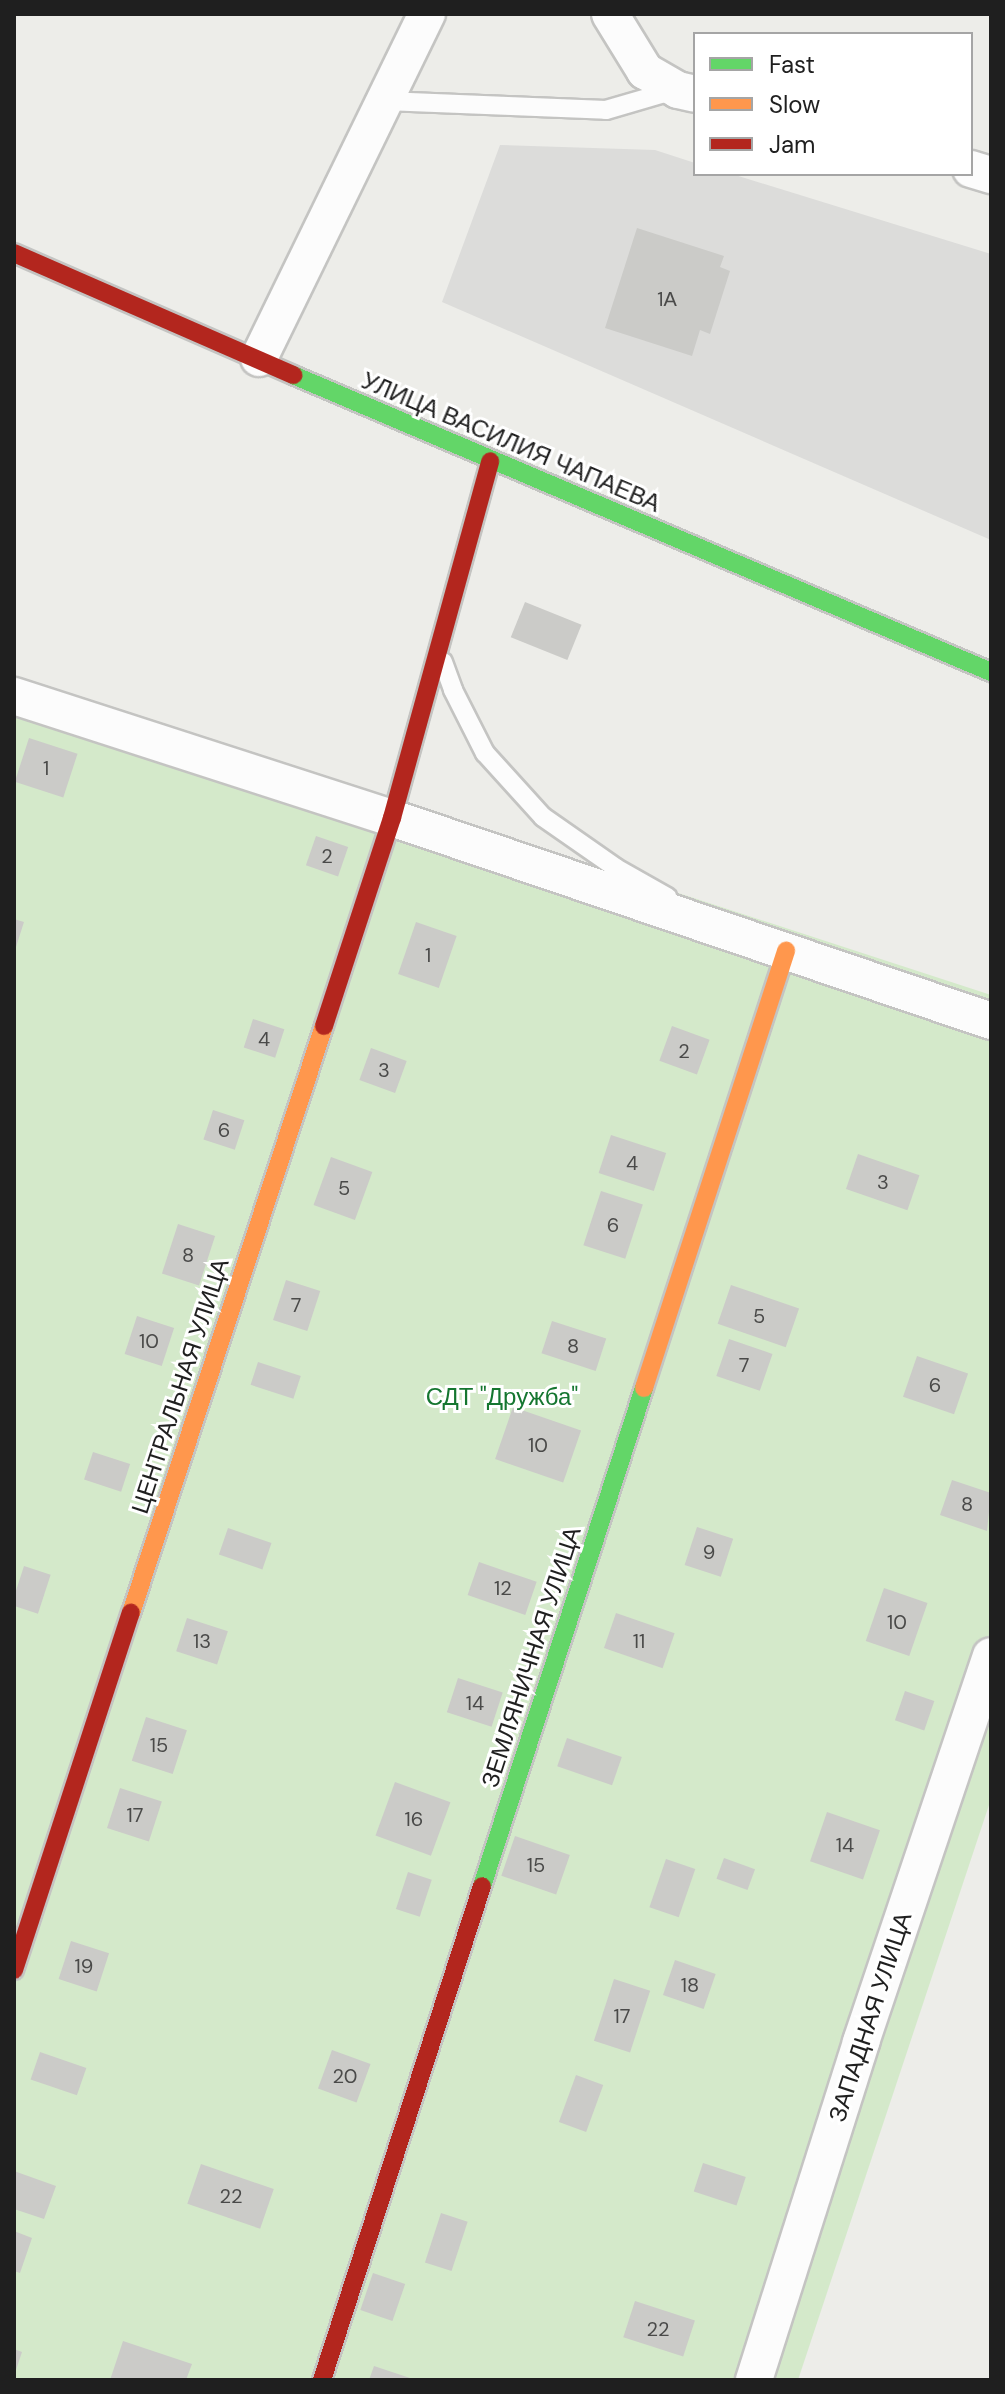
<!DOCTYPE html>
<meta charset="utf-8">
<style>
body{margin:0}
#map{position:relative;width:1005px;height:2394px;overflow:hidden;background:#edede9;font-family:"DM Sans",sans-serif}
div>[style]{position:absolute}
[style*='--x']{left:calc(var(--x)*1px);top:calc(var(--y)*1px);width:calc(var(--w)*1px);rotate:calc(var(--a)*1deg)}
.residential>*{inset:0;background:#dcdcda}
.grass>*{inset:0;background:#d4e9ca}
.building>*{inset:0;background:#cbcbc8;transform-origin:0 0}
.roads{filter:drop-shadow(2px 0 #c4c4c2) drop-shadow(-2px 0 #c4c4c2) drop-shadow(0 2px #c4c4c2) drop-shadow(0 -2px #c4c4c2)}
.lane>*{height:18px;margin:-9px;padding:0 9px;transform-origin:9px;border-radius:9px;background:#fcfcfc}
.street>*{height:36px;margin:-18px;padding:0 18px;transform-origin:18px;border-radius:18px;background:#fcfcfc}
.fast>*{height:18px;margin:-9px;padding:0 9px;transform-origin:9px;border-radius:9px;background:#63d668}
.slow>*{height:18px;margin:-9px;padding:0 9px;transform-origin:9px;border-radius:9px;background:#ff974d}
.jam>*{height:18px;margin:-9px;padding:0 9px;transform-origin:9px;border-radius:9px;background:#b3261e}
span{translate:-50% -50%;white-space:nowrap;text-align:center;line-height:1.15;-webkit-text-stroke:6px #fff;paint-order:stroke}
.number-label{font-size:20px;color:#4a4a49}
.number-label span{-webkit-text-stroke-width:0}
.street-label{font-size:24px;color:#1f1f1f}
.park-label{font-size:24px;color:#157630}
.frame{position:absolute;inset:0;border:16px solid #1f1f1f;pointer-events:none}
.legend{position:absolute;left:693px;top:32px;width:280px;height:144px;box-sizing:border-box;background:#fff;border:2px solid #a5a5a5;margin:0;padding:10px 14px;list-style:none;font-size:24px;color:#1f1f1f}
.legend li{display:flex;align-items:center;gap:16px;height:40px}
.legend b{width:40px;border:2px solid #a5a5a5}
</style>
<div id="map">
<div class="residential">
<div style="clip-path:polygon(500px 145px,655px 150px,695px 163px,695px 174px,732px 174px,991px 254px,991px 540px,442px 302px)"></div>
</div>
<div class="grass">
<div style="clip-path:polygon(14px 676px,991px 995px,991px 1799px,798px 2380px,14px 2380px)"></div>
</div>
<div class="building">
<div style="clip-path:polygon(637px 228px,724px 256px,720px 267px,730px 271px,710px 334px,700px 330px,692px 356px,605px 328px)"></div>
<div style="left:525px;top:602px;width:61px;height:38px;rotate:22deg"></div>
<div style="left:29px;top:738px;width:51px;height:46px;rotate:18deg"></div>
<div style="left:316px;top:836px;width:34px;height:31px;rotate:19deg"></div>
<div style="clip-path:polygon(14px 919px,24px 922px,15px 950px,14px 950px)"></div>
<div style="left:416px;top:922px;width:43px;height:55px;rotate:19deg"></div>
<div style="left:253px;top:1019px;width:33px;height:30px;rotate:18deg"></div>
<div style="left:672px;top:1026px;width:40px;height:37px;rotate:20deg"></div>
<div style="left:371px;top:1048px;width:38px;height:34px;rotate:20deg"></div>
<div style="left:213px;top:1110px;width:33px;height:31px;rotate:18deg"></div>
<div style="left:611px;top:1135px;width:58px;height:40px;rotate:18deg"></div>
<div style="left:858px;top:1154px;width:65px;height:37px;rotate:19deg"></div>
<div style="left:331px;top:1157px;width:44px;height:51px;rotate:20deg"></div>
<div style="left:601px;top:1191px;width:44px;height:57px;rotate:18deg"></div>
<div style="left:178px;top:1224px;width:39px;height:52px;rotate:18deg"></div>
<div style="left:286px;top:1280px;width:36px;height:42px;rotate:18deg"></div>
<div style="left:731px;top:1285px;width:72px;height:41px;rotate:19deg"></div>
<div style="left:137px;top:1316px;width:39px;height:40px;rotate:18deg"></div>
<div style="left:552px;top:1321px;width:57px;height:34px;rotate:18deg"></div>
<div style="left:729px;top:1339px;width:46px;height:39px;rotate:19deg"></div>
<div style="left:917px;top:1356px;width:54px;height:43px;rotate:19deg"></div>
<div style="left:258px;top:1362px;width:45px;height:24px;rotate:18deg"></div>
<div style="left:513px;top:1407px;width:72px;height:55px;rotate:19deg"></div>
<div style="left:93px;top:1452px;width:39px;height:29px;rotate:18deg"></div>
<div style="clip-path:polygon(952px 1480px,991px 1493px,987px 1531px,940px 1515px)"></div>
<div style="left:697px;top:1527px;width:38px;height:40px;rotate:18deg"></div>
<div style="left:228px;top:1528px;width:46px;height:28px;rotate:19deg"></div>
<div style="left:479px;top:1562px;width:61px;height:35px;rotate:19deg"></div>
<div style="left:24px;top:1566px;width:28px;height:41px;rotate:18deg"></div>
<div style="left:884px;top:1588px;width:46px;height:56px;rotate:19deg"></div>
<div style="left:616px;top:1613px;width:62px;height:37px;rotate:19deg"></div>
<div style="left:187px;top:1618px;width:43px;height:35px;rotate:18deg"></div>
<div style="left:458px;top:1678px;width:47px;height:36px;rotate:18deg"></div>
<div style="left:905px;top:1691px;width:31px;height:31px;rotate:19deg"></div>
<div style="left:146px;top:1717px;width:43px;height:46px;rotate:18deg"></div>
<div style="left:567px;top:1738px;width:58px;height:30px;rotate:19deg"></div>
<div style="left:395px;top:1782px;width:59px;height:57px;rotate:20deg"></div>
<div style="left:120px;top:1788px;width:44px;height:42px;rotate:18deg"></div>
<div style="left:827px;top:1812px;width:56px;height:52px;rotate:19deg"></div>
<div style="left:515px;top:1836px;width:58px;height:42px;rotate:19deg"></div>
<div style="left:724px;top:1858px;width:33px;height:22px;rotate:20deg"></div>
<div style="left:666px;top:1859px;width:31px;height:51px;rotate:19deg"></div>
<div style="left:408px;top:1872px;width:25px;height:39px;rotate:18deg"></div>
<div style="left:71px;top:1941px;width:40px;height:40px;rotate:18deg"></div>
<div style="left:675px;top:1960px;width:43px;height:37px;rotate:19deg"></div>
<div style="left:614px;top:1979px;width:38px;height:65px;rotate:18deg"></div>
<div style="left:332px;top:2050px;width:41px;height:41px;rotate:20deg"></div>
<div style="left:40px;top:2052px;width:49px;height:29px;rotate:19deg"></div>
<div style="left:576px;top:2075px;width:29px;height:50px;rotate:20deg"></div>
<div style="left:703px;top:2163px;width:45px;height:30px;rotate:18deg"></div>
<div style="left:201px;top:2164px;width:77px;height:42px;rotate:19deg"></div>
<div style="clip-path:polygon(14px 2171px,56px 2186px,44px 2219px,14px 2209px)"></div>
<div style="left:441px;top:2213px;width:28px;height:52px;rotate:18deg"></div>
<div style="clip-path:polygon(14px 2231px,32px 2238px,20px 2273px,14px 2271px)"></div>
<div style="left:373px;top:2273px;width:34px;height:39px;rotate:19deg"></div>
<div style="left:635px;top:2301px;width:63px;height:38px;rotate:18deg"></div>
<div style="clip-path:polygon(123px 2341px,192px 2364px,186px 2380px,110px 2380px)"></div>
<div style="clip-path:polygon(14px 2349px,22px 2352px,15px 2373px,14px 2373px)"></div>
<div style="clip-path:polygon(374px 2366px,413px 2379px,413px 2380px,369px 2380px)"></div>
</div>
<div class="roads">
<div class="lane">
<div style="--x:385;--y:101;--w:221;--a:2.3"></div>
<div style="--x:606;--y:110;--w:72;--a:-16.2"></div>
<div style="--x:443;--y:662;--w:30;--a:70"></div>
<div style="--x:453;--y:690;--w:71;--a:63.1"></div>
<div style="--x:485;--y:753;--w:86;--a:47.8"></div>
<div style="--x:543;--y:817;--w:89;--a:34.9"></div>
<div style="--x:616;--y:868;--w:59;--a:29.6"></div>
</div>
<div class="street">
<div style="--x:610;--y:14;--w:67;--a:58.4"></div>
<div style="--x:645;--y:71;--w:38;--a:30"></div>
<div style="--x:678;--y:90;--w:17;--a:13"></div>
<div style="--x:971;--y:169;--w:21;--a:17"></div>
<div style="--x:259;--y:358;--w:383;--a:-64"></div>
<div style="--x:14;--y:696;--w:397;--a:17.9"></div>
<div style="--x:392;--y:818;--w:632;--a:18.72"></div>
<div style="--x:754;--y:2380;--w:355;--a:-72.4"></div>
<div style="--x:861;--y:2042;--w:407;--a:-71.4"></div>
</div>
<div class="fast">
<div style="--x:293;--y:375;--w:759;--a:23.05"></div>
<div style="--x:482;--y:1886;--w:524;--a:-71.98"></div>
</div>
<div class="slow">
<div style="--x:644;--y:1388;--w:460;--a:-72"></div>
<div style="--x:131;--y:1613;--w:618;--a:-71.8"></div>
</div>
<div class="jam">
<div style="--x:14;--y:253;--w:305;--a:23.6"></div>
<div style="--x:324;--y:1026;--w:219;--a:-71.9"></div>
<div style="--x:392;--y:818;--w:370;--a:-74.6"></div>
<div style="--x:14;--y:1970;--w:376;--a:-71.9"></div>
<div style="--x:322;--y:2380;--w:519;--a:-72.05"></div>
</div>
</div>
<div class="number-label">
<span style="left:667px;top:299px">1А</span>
<span style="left:46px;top:768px">1</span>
<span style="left:327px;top:856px">2</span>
<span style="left:428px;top:955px">1</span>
<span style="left:264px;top:1039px">4</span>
<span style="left:684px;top:1051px">2</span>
<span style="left:384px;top:1070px">3</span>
<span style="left:224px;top:1130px">6</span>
<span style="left:632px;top:1163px">4</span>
<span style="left:883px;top:1182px">3</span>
<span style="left:344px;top:1188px">5</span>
<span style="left:613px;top:1225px">6</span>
<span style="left:188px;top:1255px">8</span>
<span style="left:296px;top:1305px">7</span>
<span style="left:759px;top:1316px">5</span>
<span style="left:149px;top:1341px">10</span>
<span style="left:573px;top:1346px">8</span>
<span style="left:744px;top:1365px">7</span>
<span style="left:935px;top:1385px">6</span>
<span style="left:538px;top:1445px">10</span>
<span style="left:967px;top:1504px">8</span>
<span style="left:709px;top:1552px">9</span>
<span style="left:503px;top:1588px">12</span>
<span style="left:897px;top:1622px">10</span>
<span style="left:202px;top:1641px">13</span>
<span style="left:639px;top:1641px">11</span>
<span style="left:475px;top:1703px">14</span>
<span style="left:159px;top:1745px">15</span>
<span style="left:135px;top:1815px">17</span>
<span style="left:414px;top:1819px">16</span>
<span style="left:845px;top:1845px">14</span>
<span style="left:536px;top:1865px">15</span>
<span style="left:84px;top:1966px">19</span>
<span style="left:690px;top:1985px">18</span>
<span style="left:622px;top:2016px">17</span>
<span style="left:345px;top:2076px">20</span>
<span style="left:231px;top:2196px">22</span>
<span style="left:658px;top:2329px">22</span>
</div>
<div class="street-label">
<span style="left:511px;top:442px;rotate:23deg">УЛИЦА ВАСИЛИЯ ЧАПАЕВА</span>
<span style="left:180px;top:1386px;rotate:-72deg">ЦЕНТРАЛЬНАЯ УЛИЦА</span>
<span style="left:531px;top:1657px;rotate:-72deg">ЗЕМЛЯНИЧНАЯ УЛИЦА</span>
<span style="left:870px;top:2017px;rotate:-72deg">ЗАПАДНАЯ УЛИЦА</span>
</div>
<div class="park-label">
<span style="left:502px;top:1397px">СДТ "Дружба"</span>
</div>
<div class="frame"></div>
<ul class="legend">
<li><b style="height:10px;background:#63d668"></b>Fast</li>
<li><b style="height:10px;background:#ff974d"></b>Slow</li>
<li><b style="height:10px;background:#b3261e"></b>Jam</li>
</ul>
</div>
